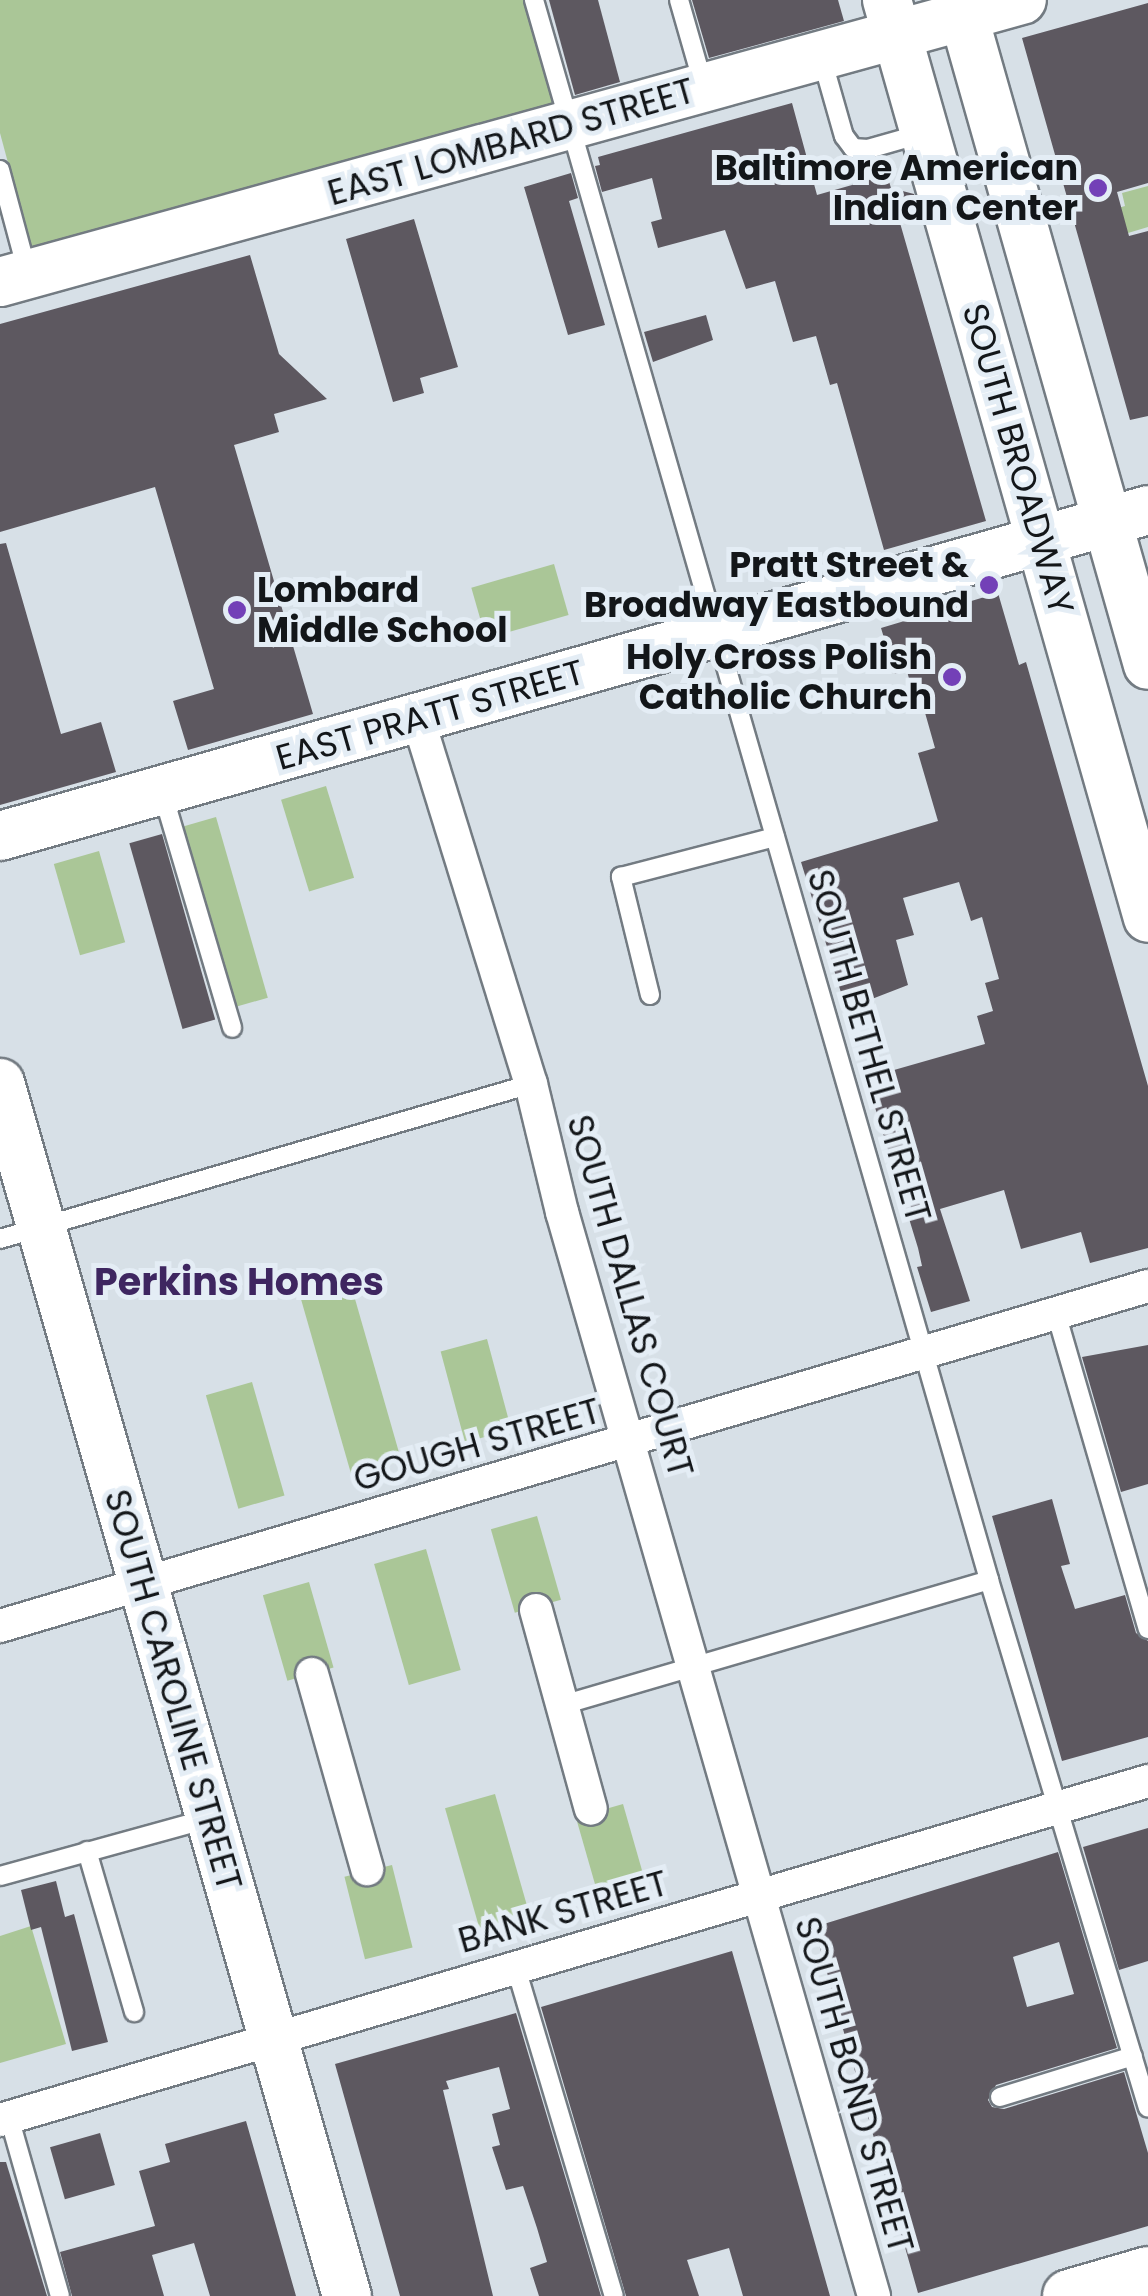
<!DOCTYPE html>
<style>
body{margin:0}
#map{position:relative;width:1148px;height:2296px;overflow:hidden;background:#d7e0e7;font-family:Poppins,sans-serif}
div>[style]{position:absolute}
[style*='--x']{left:calc(var(--x)*1px);top:calc(var(--y)*1px);width:calc(var(--w)*1px);rotate:calc(var(--a)*1deg)}
.green>*{inset:0;background:#aac697;transform-origin:0 0}
.building>*{inset:0;background:#5d5860;transform-origin:0 0}
.roads{filter:drop-shadow(2px 0 #737b82) drop-shadow(-2px 0 #737b82) drop-shadow(0 2px #737b82) drop-shadow(0 -2px #737b82)}
.lane>*{height:18px;margin:-9px;padding:0 9px;transform-origin:9px;border-radius:9px;background:#fff}
.street>*{height:32px;margin:-16px;padding:0 16px;transform-origin:16px;border-radius:16px;background:#fff}
.secondary>*{height:48px;margin:-24px;padding:0 24px;transform-origin:24px;border-radius:24px;background:#fff}
.primary>*{height:52px;margin:-26px;padding:0 26px;transform-origin:26px;border-radius:26px;background:#fff}
.dots>*{width:28px;height:28px;translate:-50% -50%;box-sizing:border-box;border:5px solid #e4edf5;border-radius:50%}
span{translate:-50% -50%;white-space:nowrap;text-align:center;line-height:1.15;-webkit-text-stroke:10px #e4edf5;paint-order:stroke}
.street-label{font-size:35px;color:#131619}
.poi-label{font-size:35px;color:#131619;font-weight:700}
.right{translate:-100% -50%;text-align:right}
.left{translate:0 -50%;text-align:left}
.neighbourhood-label{font-size:38px;color:#3e2660;font-weight:700}
</style>
<div id="map">
<div class="green">
<div style="clip-path:polygon(0 0,523px 0,557px 105px,33px 256px,0 133px)"></div>
<div style="clip-path:polygon(1148px 186px,1148px 227px,1128px 233px,1076px 220px,1125px 206px,1122px 193px)"></div>
<div style="left:554px;top:564px;width:53px;height:86px;rotate:74deg"></div>
<div style="left:326px;top:786px;width:96px;height:47px;rotate:73deg"></div>
<div style="left:216px;top:817px;width:188px;height:54px;rotate:74deg"></div>
<div style="left:99px;top:851px;width:95px;height:47px;rotate:74deg"></div>
<div style="left:351px;top:1285px;width:183px;height:52px;rotate:74deg"></div>
<div style="left:487px;top:1339px;width:94px;height:48px;rotate:75deg"></div>
<div style="left:252px;top:1382px;width:118px;height:48px;rotate:74deg"></div>
<div style="left:537px;top:1516px;width:87px;height:48px;rotate:74deg"></div>
<div style="left:426px;top:1549px;width:126px;height:54px;rotate:74deg"></div>
<div style="left:309px;top:1582px;width:89px;height:48px;rotate:74deg"></div>
<div style="left:495px;top:1794px;width:125px;height:52px;rotate:74deg"></div>
<div style="left:623px;top:1804px;width:78px;height:49px;rotate:74deg"></div>
<div style="left:392px;top:1865px;width:85px;height:49px;rotate:76deg"></div>
<div style="clip-path:polygon(31px 1926px,66px 2044px,0 2063px,0 1936px)"></div>
</div>
<div class="building">
<div style="clip-path:polygon(549px 0,598px 0,620px 82px,575px 95px)"></div>
<div style="clip-path:polygon(692px 0,838px 0,844px 21px,709px 58px)"></div>
<div style="clip-path:polygon(1148px 3px,1148px 183px,1117px 192px,1129px 236px,1148px 231px,1148px 416px,1130px 420px,1022px 38px)"></div>
<div style="clip-path:polygon(792px 103px,817px 195px,887px 175px,891px 188px,914px 194px,915px 199px,898px 216px,986px 521px,884px 550px,837px 383px,830px 385px,816px 336px,793px 342px,775px 281px,746px 289px,725px 230px,658px 248px,651px 222px,662px 219px,652px 178px,602px 192px,595px 166px,600px 165px,598px 157px)"></div>
<div style="clip-path:polygon(571px 173px,578px 198px,569px 201px,605px 325px,568px 335px,524px 187px)"></div>
<div style="clip-path:polygon(414px 219px,458px 367px,420px 378px,424px 393px,393px 402px,346px 239px)"></div>
<div style="clip-path:polygon(250px 255px,279px 354px,327px 399px,274px 414px,279px 432px,234px 445px,313px 714px,188px 750px,173px 701px,214px 689px,155px 487px,0 532px,0 324px)"></div>
<div style="clip-path:polygon(706px 315px,713px 340px,653px 362px,644px 332px)"></div>
<div style="clip-path:polygon(6px 543px,61px 734px,101px 722px,116px 772px,0 805px,0 544px)"></div>
<div style="clip-path:polygon(998px 593px,1019px 665px,1026px 662px,1148px 1086px,1148px 1248px,1090px 1263px,1081px 1232px,1021px 1249px,1004px 1190px,940px 1209px,970px 1301px,931px 1312px,917px 1267px,922px 1266px,918px 1248px,866px 1078px,985px 1044px,977px 1016px,993px 1011px,985px 983px,999px 979px,982px 917px,971px 921px,959px 882px,903px 898px,914px 935px,896px 940px,908px 985px,846px 1009px,801px 862px,938px 821px,918px 753px,935px 748px,918px 688px,912px 690px,907px 671px,895px 674px,881px 628px)"></div>
<div style="left:162px;top:834px;width:193px;height:34px;rotate:74deg"></div>
<div style="clip-path:polygon(1148px 1345px,1148px 1484px,1121px 1492px,1082px 1357px)"></div>
<div style="clip-path:polygon(1052px 1499px,1070px 1564px,1061px 1566px,1075px 1609px,1125px 1595px,1136px 1633px,1148px 1641px,1148px 1737px,1062px 1761px,992px 1516px)"></div>
<div style="clip-path:polygon(1148px 1828px,1148px 1961px,1119px 1970px,1083px 1847px)"></div>
<div style="clip-path:polygon(evenodd,1058px 1852px,1117px 2048px,996px 2085px,988px 2100px,992px 2107px,1004px 2109px,1124px 2072px,1148px 2153px,1148px 2226px,918px 2293px,814px 1927px,1058px 1852px,1059px 1942px,1074px 1994px,1027px 2007px,1013px 1957px,1059px 1942px)"></div>
<div style="clip-path:polygon(56px 1881px,65px 1917px,74px 1914px,108px 2042px,72px 2051px,41px 1927px,31px 1930px,21px 1890px)"></div>
<div style="clip-path:polygon(732px 1951px,830px 2296px,743px 2296px,729px 2248px,687px 2260px,699px 2296px,626px 2296px,541px 2007px)"></div>
<div style="clip-path:polygon(516px 2013px,601px 2296px,539px 2296px,530px 2268px,547px 2262px,537px 2228px,523px 2186px,506px 2190px,492px 2147px,500px 2145px,492px 2114px,510px 2109px,499px 2067px,446px 2081px,449px 2089px,443px 2090px,493px 2296px,400px 2296px,335px 2064px)"></div>
<div style="clip-path:polygon(246px 2121px,296px 2296px,210px 2296px,194px 2243px,152px 2255px,164px 2296px,72px 2296px,60px 2252px,155px 2226px,139px 2171px,170px 2162px,165px 2144px)"></div>
<div style="left:100px;top:2133px;width:54px;height:52px;rotate:74deg"></div>
<div style="clip-path:polygon(0 2162px,6px 2162px,47px 2296px,0 2296px)"></div>
</div>
<div class="roads">
<div class="lane">
<div style="--x:534;--y:0;--w:1644;--a:73.93"></div>
<div style="--x:989;--y:1580;--w:551;--a:73.24"></div>
<div style="--x:679;--y:0;--w:91;--a:74"></div>
<div style="--x:822;--y:59;--w:80;--a:74.1"></div>
<div style="--x:844;--y:136;--w:15;--a:53"></div>
<div style="--x:853;--y:148;--w:15;--a:4"></div>
<div style="--x:868;--y:149;--w:58;--a:-15.9"></div>
<div style="--x:0;--y:170;--w:105;--a:75"></div>
<div style="--x:162;--y:791;--w:247;--a:73.5"></div>
<div style="--x:650;--y:995;--w:122;--a:-103.8"></div>
<div style="--x:621;--y:877;--w:159;--a:-14.6"></div>
<div style="--x:0;--y:1239;--w:553;--a:-16.27"></div>
<div style="--x:1056;--y:1313;--w:329;--a:73.8"></div>
<div style="--x:562;--y:1705;--w:445;--a:-16.3"></div>
<div style="--x:87;--y:1851;--w:168;--a:73.7"></div>
<div style="--x:0;--y:1876;--w:215;--a:-15.4"></div>
<div style="--x:516;--y:1968;--w:342;--a:73.4"></div>
<div style="--x:1000;--y:2097;--w:139;--a:-17.1"></div>
<div style="--x:9;--y:2117;--w:186;--a:74.1"></div>
</div>
<div class="street">
<div style="--x:418;--y:719;--w:382;--a:72.8"></div>
<div style="--x:531;--y:1084;--w:132;--a:76.4"></div>
<div style="--x:562;--y:1212;--w:1128;--a:73.94"></div>
<div style="--x:536;--y:1610;--w:206;--a:74.6"></div>
<div style="--x:0;--y:1626;--w:1197;--a:-16.5"></div>
<div style="--x:312;--y:1674;--w:203;--a:74.2"></div>
<div style="--x:0;--y:2120;--w:1197;--a:-16.45"></div>
</div>
<div class="secondary">
<div style="--x:887;--y:0;--w:954;--a:74.13"></div>
<div style="--x:959;--y:0;--w:691;--a:74.13"></div>
<div style="--x:0;--y:282;--w:1060;--a:-15.43"></div>
<div style="--x:0;--y:836;--w:1193;--a:-15.85"></div>
<div style="--x:0;--y:1083;--w:1262;--a:74.04"></div>
</div>
<div class="primary">
<div style="--x:1069;--y:2296;--w:82;--a:-16.2"></div>
</div>
</div>
<div class="dots">
<div style="left:1098px;top:188px;background:#7340b7"></div>
<div style="left:989px;top:585px;background:#7340b7"></div>
<div style="left:237px;top:610px;background:#7340b7"></div>
<div style="left:952px;top:677px;background:#7340b7"></div>
</div>
<div class="street-label">
<span style="left:511px;top:142px;rotate:-16deg">EAST LOMBARD STREET</span>
<span style="left:1018px;top:459px;rotate:74deg">SOUTH BROADWAY</span>
<span style="left:430px;top:715px;rotate:-16deg">EAST PRATT STREET</span>
<span style="left:869px;top:1046px;rotate:74deg">SOUTH BETHEL STREET</span>
<span style="left:630px;top:1296px;rotate:74deg">SOUTH DALLAS COURT</span>
<span style="left:477px;top:1445px;rotate:-16deg">GOUGH STREET</span>
<span style="left:173px;top:1690px;rotate:74deg">SOUTH CAROLINE STREET</span>
<span style="left:563px;top:1912px;rotate:-16deg">BANK STREET</span>
<span style="left:854px;top:2085px;rotate:74deg">SOUTH BOND STREET</span>
</div>
<div class="poi-label">
<span class="right" style="left:1078px;top:188px">Baltimore American<br>Indian Center</span>
<span class="right" style="left:969px;top:585px">Pratt Street &amp;<br>Broadway Eastbound</span>
<span class="left" style="left:257px;top:610px">Lombard<br>Middle School</span>
<span class="right" style="left:932px;top:677px">Holy Cross Polish<br>Catholic Church</span>
</div>
<div class="neighbourhood-label">
<span style="left:239px;top:1282px">Perkins Homes</span>
</div>
</div>
